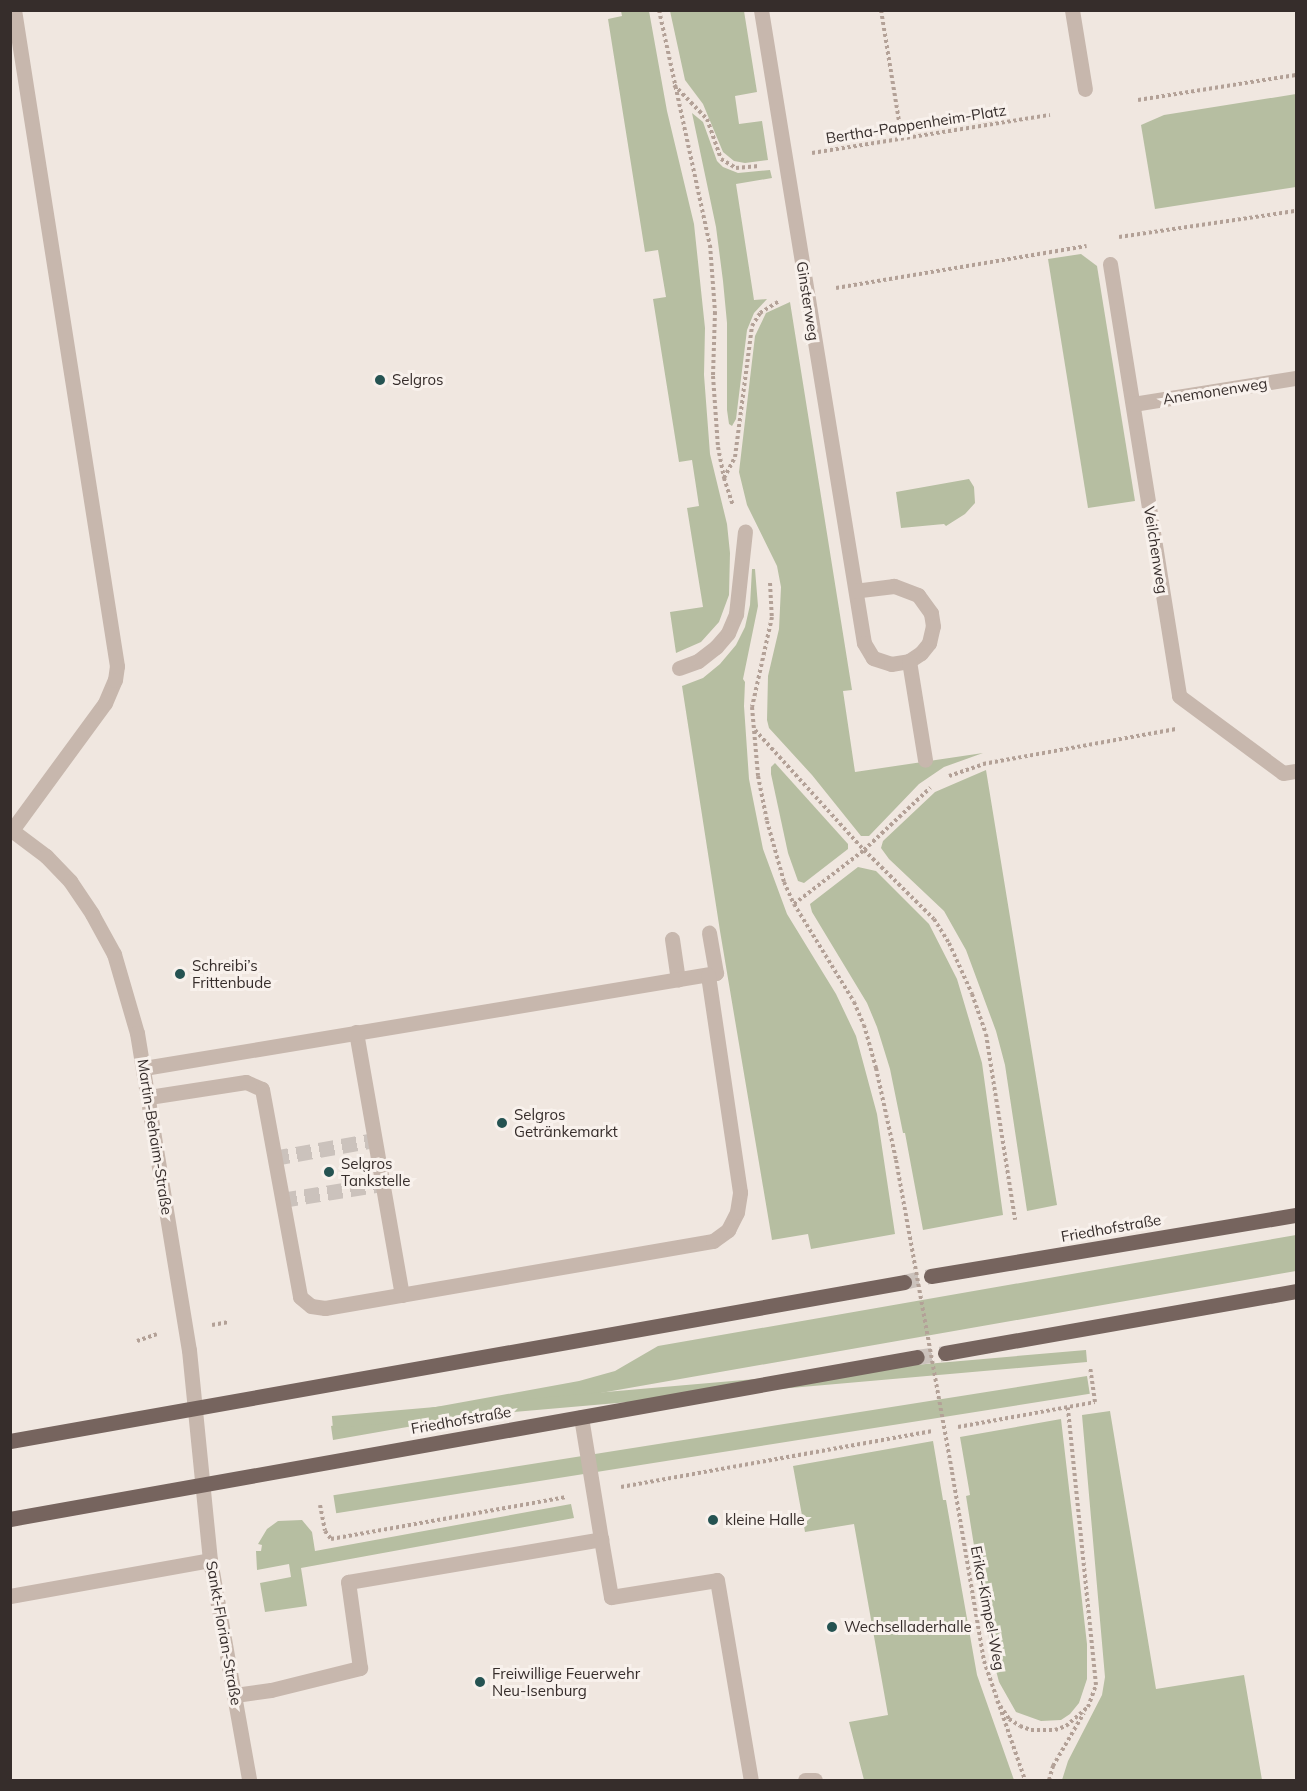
<!DOCTYPE html>
<meta charset="utf-8">
<style>
body{margin:0}
#map{position:relative;width:1307px;height:1791px;overflow:hidden;background:#f0e7e0;font-family:Mulish,sans-serif}
div>[style]{position:absolute}
[style*='--x']{left:calc(var(--x)*1px);top:calc(var(--y)*1px);width:calc(var(--w)*1px);rotate:calc(var(--a)*1deg)}
.green>*{inset:0;background:#b6bea1;transform-origin:0 0}
.minor-tunnel>*{height:15px;margin-top:-7.5px;transform-origin:0;background:repeating-linear-gradient(90deg,#cbc2bc 0 15px,transparent 0 23px)}
.major-tunnel>*{height:15px;margin-top:-7.5px;transform-origin:0;background:repeating-linear-gradient(90deg,#cbc2bc 0 15px,transparent 0 23px)}
.path>*{height:4px;margin-top:-2px;transform-origin:0;background:repeating-linear-gradient(90deg,#b3a197 0 3px,transparent 0 6px)}
.minor>*{height:15px;margin:-7.5px;padding:0 7.5px;transform-origin:7.5px;border-radius:7.5px;background:#c7b7ad}
.major>*{height:15px;margin:-7.5px;padding:0 7.5px;transform-origin:7.5px;border-radius:7.5px;background:#76645e}
.path-bridge>*{height:4px;margin-top:-2px;transform-origin:0;background:repeating-linear-gradient(90deg,#b3a197 0 3px,transparent 0 6px)}
.dots>*{width:16px;height:16px;translate:-50% -50%;box-sizing:border-box;border:3px solid #f8f1ec;border-radius:50%}
span{translate:-50% -50%;white-space:nowrap;text-align:center;line-height:1.15;-webkit-text-stroke:6px #f8f1ec;paint-order:stroke}
.street-label{font-size:15px;color:#362d2b}
.poi-label{font-size:15px;color:#362d2b}
.left{translate:0 -50%;text-align:left}
.frame{position:absolute;inset:0;border:12px solid #362d2b;pointer-events:none}
</style>
<div id="map">
<div class="green">
<div style="clip-path:polygon(621px 11px,649px 11px,667px 111px,694px 224px,705px 328px,704px 375px,710px 454px,727px 524px,730px 553px,729px 595px,719px 622px,701px 642px,676px 653px,670px 612px,703px 607px,687px 508px,699px 506px,692px 460px,679px 462px,653px 299px,666px 297px,658px 250px,645px 252px,608px 19px,622px 16px)"></div>
<div style="clip-path:polygon(670px 11px,744px 11px,757px 92px,735px 96px,739px 124px,762px 121px,768px 160px,745px 163px,734px 161px,723px 152px,703px 104px,685px 80px)"></div>
<div style="clip-path:polygon(1296px 94px,1296px 187px,1155px 209px,1141px 125px,1164px 115px)"></div>
<div style="clip-path:polygon(692px 113px,703px 122px,717px 161px,723px 167px,738px 173px,770px 170px,772px 178px,736px 184px,754px 300px,767px 299px,754px 313px,747px 330px,736px 419px,732px 426px,729px 424px,727px 410px,727px 323px,723px 281px,716px 227px)"></div>
<div style="clip-path:polygon(1081px 254px,1097px 266px,1135px 501px,1088px 508px,1048px 259px)"></div>
<div style="clip-path:polygon(790px 302px,852px 690px,843px 691px,855px 772px,983px 753px,944px 767px,919px 784px,869px 836px,861px 836px,812px 775px,769px 728px,767px 720px,768px 676px,779px 629px,781px 587px,777px 566px,747px 505px,739px 472px,755px 336px,766px 313px)"></div>
<div style="clip-path:polygon(969px 479px,974px 487px,975px 503px,965px 514px,946px 526px,944px 524px,901px 528px,896px 492px)"></div>
<div style="clip-path:polygon(752px 569px,755px 569px,758px 606px,743px 679px,745px 682px,744px 706px,749px 779px,763px 849px,787px 914px,836px 994px,856px 1036px,877px 1114px,895px 1234px,811px 1249px,808px 1234px,772px 1240px,720px 931px,682px 686px,703px 678px,720px 664px,736px 645px,745px 627px,750px 605px)"></div>
<div style="clip-path:polygon(775px 763px,848px 844px,848px 849px,804px 883px,798px 881px,788px 853px,771px 774px,771px 767px)"></div>
<div style="clip-path:polygon(986px 770px,1057px 1205px,1027px 1211px,1005px 1065px,996px 1031px,966px 950px,944px 911px,889px 859px,881px 848px,883px 841px,935px 792px)"></div>
<div style="clip-path:polygon(858px 867px,876px 871px,929px 924px,957px 979px,982px 1063px,1003px 1215px,923px 1230px,905px 1133px,903px 1133px,890px 1069px,877px 1027px,867px 1003px,812px 912px,810px 904px)"></div>
<div style="clip-path:polygon(1296px 1235px,1296px 1271px,333px 1440px,331px 1426px,579px 1381px,615px 1371px,658px 1346px)"></div>
<div style="left:1086px;top:1350px;width:12px;height:757px;rotate:85deg"></div>
<div style="left:1087px;top:1376px;width:18px;height:763px;rotate:81deg"></div>
<div style="clip-path:polygon(1110px 1411px,1156px 1689px,1244px 1675px,1262px 1780px,1062px 1780px,1068px 1761px,1102px 1695px,1105px 1677px,1082px 1415px)"></div>
<div style="clip-path:polygon(1061px 1419px,1087px 1644px,1087px 1679px,1079px 1703px,1070px 1714px,1061px 1720px,1041px 1721px,1016px 1712px,999px 1682px,991px 1651px,966px 1496px,970px 1495px,960px 1437px)"></div>
<div style="clip-path:polygon(933px 1441px,943px 1500px,946px 1500px,977px 1675px,1014px 1780px,864px 1780px,849px 1722px,888px 1715px,854px 1524px,805px 1532px,793px 1466px)"></div>
<div style="clip-path:polygon(571px 1504px,574px 1518px,301px 1568px,307px 1606px,265px 1612px,260px 1583px,291px 1577px,289px 1564px,257px 1570px,256px 1551px,261px 1551px,262px 1545px,258px 1544px,267px 1529px,278px 1521px,302px 1520px,312px 1532px,315px 1551px)"></div>
</div>
<div class="minor-tunnel">
<div style="--x:274;--y:1158;--w:103;--a:-10.1"></div>
<div style="--x:282;--y:1200;--w:101;--a:-9.1"></div>
</div>
<div class="major-tunnel">
<div style="--x:904;--y:1282;--w:28;--a:-13"></div>
<div style="--x:917;--y:1357;--w:28;--a:-8"></div>
</div>
<div class="path">
<div style="--x:659;--y:10;--w:240;--a:77.8"></div>
<div style="--x:710;--y:245;--w:67;--a:85.7"></div>
<div style="--x:715;--y:312;--w:64;--a:91.8"></div>
<div style="--x:713;--y:376;--w:71;--a:86"></div>
<div style="--x:718;--y:447;--w:32;--a:79"></div>
<div style="--x:724;--y:478;--w:29;--a:72"></div>
<div style="--x:881;--y:10;--w:131;--a:80.8"></div>
<div style="--x:674;--y:85;--w:47;--a:45.9"></div>
<div style="--x:707;--y:119;--w:42;--a:70.7"></div>
<div style="--x:721;--y:159;--w:17;--a:31"></div>
<div style="--x:736;--y:168;--w:23;--a:-5"></div>
<div style="--x:1138;--y:100;--w:160;--a:-9"></div>
<div style="--x:812;--y:153;--w:241;--a:-9.1"></div>
<div style="--x:1119;--y:237;--w:179;--a:-8.4"></div>
<div style="--x:836;--y:288;--w:254;--a:-9.5"></div>
<div style="--x:724;--y:478;--w:24;--a:-62"></div>
<div style="--x:735;--y:457;--w:132;--a:-82.6"></div>
<div style="--x:752;--y:326;--w:15;--a:-58"></div>
<div style="--x:760;--y:313;--w:22;--a:-32"></div>
<div style="--x:770;--y:583;--w:34;--a:87"></div>
<div style="--x:772;--y:617;--w:92;--a:102.5"></div>
<div style="--x:752;--y:707;--w:69;--a:85"></div>
<div style="--x:758;--y:776;--w:46;--a:78.7"></div>
<div style="--x:767;--y:821;--w:63;--a:74.4"></div>
<div style="--x:784;--y:882;--w:24;--a:66"></div>
<div style="--x:794;--y:904;--w:115;--a:58.5"></div>
<div style="--x:854;--y:1002;--w:25;--a:67"></div>
<div style="--x:864;--y:1025;--w:45;--a:74.4"></div>
<div style="--x:876;--y:1068;--w:94;--a:77.7"></div>
<div style="--x:755;--y:730;--w:162;--a:47.8"></div>
<div style="--x:864;--y:850;--w:98;--a:44.6"></div>
<div style="--x:934;--y:919;--w:28;--a:58"></div>
<div style="--x:949;--y:943;--w:56;--a:65.7"></div>
<div style="--x:972;--y:994;--w:42;--a:70.7"></div>
<div style="--x:986;--y:1034;--w:188;--a:81.1"></div>
<div style="--x:949;--y:776;--w:36;--a:-19"></div>
<div style="--x:983;--y:764;--w:196;--a:-10.3"></div>
<div style="--x:794;--y:904;--w:88;--a:-37.6"></div>
<div style="--x:864;--y:850;--w:91;--a:-43.2"></div>
<div style="--x:212;--y:1325;--w:17;--a:-10"></div>
<div style="--x:137;--y:1341;--w:21;--a:-19"></div>
<div style="--x:958;--y:1427;--w:139;--a:-10.3"></div>
<div style="--x:1095;--y:1402;--w:34;--a:-98"></div>
<div style="--x:952;--y:1472;--w:192;--a:80.4"></div>
<div style="--x:984;--y:1661;--w:126;--a:71"></div>
<div style="--x:621;--y:1487;--w:315;--a:-10.2"></div>
<div style="--x:320;--y:1505;--w:26;--a:79"></div>
<div style="--x:325;--y:1531;--w:10;--a:53"></div>
<div style="--x:331;--y:1539;--w:239;--a:-10.1"></div>
<div style="--x:997;--y:1701;--w:22;--a:56"></div>
<div style="--x:1009;--y:1719;--w:13;--a:32"></div>
<div style="--x:1020;--y:1726;--w:12;--a:20"></div>
<div style="--x:1031;--y:1730;--w:24;--a:0"></div>
<div style="--x:1055;--y:1730;--w:12;--a:-20"></div>
<div style="--x:1066;--y:1726;--w:29;--a:-41"></div>
<div style="--x:1088;--y:1707;--w:23;--a:-70"></div>
<div style="--x:1096;--y:1685;--w:279;--a:-95.8"></div>
<div style="--x:1049;--y:1780;--w:15;--a:-74"></div>
<div style="--x:1053;--y:1766;--w:61;--a:-59.7"></div>
</div>
<div class="minor">
<div style="--x:761;--y:10;--w:641;--a:80.76"></div>
<div style="--x:864;--y:643;--w:17;--a:59"></div>
<div style="--x:873;--y:658;--w:19;--a:18"></div>
<div style="--x:891;--y:664;--w:18;--a:-9"></div>
<div style="--x:909;--y:661;--w:14;--a:-34"></div>
<div style="--x:921;--y:653;--w:13;--a:-51"></div>
<div style="--x:929;--y:643;--w:17;--a:-77"></div>
<div style="--x:933;--y:626;--w:13;--a:-99"></div>
<div style="--x:931;--y:613;--w:22;--a:-126"></div>
<div style="--x:918;--y:595;--w:26;--a:-159"></div>
<div style="--x:894;--y:586;--w:38;--a:173"></div>
<div style="--x:1072;--y:10;--w:80;--a:80.7"></div>
<div style="--x:1110;--y:264;--w:437;--a:80.9"></div>
<div style="--x:1179;--y:696;--w:129;--a:36.5"></div>
<div style="--x:1283;--y:773;--w:13;--a:-9"></div>
<div style="--x:1133;--y:404;--w:165;--a:-9.1"></div>
<div style="--x:909;--y:661;--w:100;--a:80.8"></div>
<div style="--x:679;--y:668;--w:20;--a:-20"></div>
<div style="--x:698;--y:661;--w:23;--a:-38"></div>
<div style="--x:716;--y:647;--w:18;--a:-49"></div>
<div style="--x:728;--y:633;--w:21;--a:-67"></div>
<div style="--x:736;--y:614;--w:83;--a:-83.8"></div>
<div style="--x:10;--y:829;--w:45;--a:36.9"></div>
<div style="--x:46;--y:856;--w:35;--a:46"></div>
<div style="--x:70;--y:881;--w:40;--a:56"></div>
<div style="--x:92;--y:914;--w:46;--a:61.2"></div>
<div style="--x:114;--y:954;--w:82;--a:73.8"></div>
<div style="--x:137;--y:1033;--w:321;--a:80.7"></div>
<div style="--x:189;--y:1350;--w:211;--a:84.3"></div>
<div style="--x:210;--y:1560;--w:223;--a:79.9"></div>
<div style="--x:12;--y:830;--w:157;--a:-53.8"></div>
<div style="--x:105;--y:703;--w:25;--a:-67"></div>
<div style="--x:115;--y:680;--w:14;--a:-82"></div>
<div style="--x:117;--y:666;--w:664;--a:-98.92"></div>
<div style="--x:672;--y:939;--w:41;--a:81.7"></div>
<div style="--x:356;--y:1032;--w:267;--a:80.1"></div>
<div style="--x:144;--y:1068;--w:580;--a:-9.43"></div>
<div style="--x:716;--y:973;--w:41;--a:-99.9"></div>
<div style="--x:149;--y:1097;--w:98;--a:-8.8"></div>
<div style="--x:246;--y:1082;--w:17;--a:24"></div>
<div style="--x:262;--y:1089;--w:211;--a:79.6"></div>
<div style="--x:300;--y:1297;--w:14;--a:39"></div>
<div style="--x:311;--y:1306;--w:14;--a:8"></div>
<div style="--x:325;--y:1308;--w:394;--a:-9.8"></div>
<div style="--x:713;--y:1241;--w:19;--a:-36"></div>
<div style="--x:728;--y:1230;--w:20;--a:-63"></div>
<div style="--x:737;--y:1212;--w:20;--a:-81"></div>
<div style="--x:740;--y:1192;--w:219;--a:-98.4"></div>
<div style="--x:581;--y:1417;--w:124;--a:80.7"></div>
<div style="--x:10;--y:1596;--w:203;--a:-10.2"></div>
<div style="--x:235;--y:1695;--w:36;--a:-8"></div>
<div style="--x:271;--y:1690;--w:92;--a:-13.9"></div>
<div style="--x:360;--y:1668;--w:87;--a:-97.9"></div>
<div style="--x:348;--y:1582;--w:257;--a:-9.6"></div>
<div style="--x:601;--y:1539;--w:59;--a:80.2"></div>
<div style="--x:611;--y:1597;--w:107;--a:-9.1"></div>
<div style="--x:717;--y:1580;--w:203;--a:80.4"></div>
<div style="--x:805;--y:1780;--w:10;--a:0"></div>
</div>
<div class="major">
<div style="--x:931;--y:1276;--w:370;--a:-9.5"></div>
<div style="--x:945;--y:1353;--w:356;--a:-10"></div>
<div style="--x:10;--y:1441;--w:908;--a:-10.08"></div>
<div style="--x:10;--y:1519;--w:921;--a:-10.13"></div>
</div>
<div class="path-bridge">
<div style="--x:896;--y:1160;--w:317;--a:79.8"></div>
</div>
<div class="dots">
<div style="left:380px;top:380px;background:#255352"></div>
<div style="left:180px;top:974px;background:#255352"></div>
<div style="left:502px;top:1123px;background:#255352"></div>
<div style="left:329px;top:1172px;background:#255352"></div>
<div style="left:713px;top:1520px;background:#255352"></div>
<div style="left:832px;top:1627px;background:#255352"></div>
<div style="left:480px;top:1682px;background:#255352"></div>
</div>
<div class="street-label">
<span style="left:916px;top:124px;rotate:-9deg">Bertha-Pappenheim-Platz</span>
<span style="left:808px;top:301px;rotate:81deg">Ginsterweg</span>
<span style="left:1215px;top:391px;rotate:-9deg">Anemonenweg</span>
<span style="left:1156px;top:550px;rotate:81deg">Veilchenweg</span>
<span style="left:155px;top:1137px;rotate:81deg">Martin-Behaim-Straße</span>
<span style="left:1111px;top:1228px;rotate:-10deg">Friedhofstraße</span>
<span style="left:461px;top:1420px;rotate:-10deg">Friedhofstraße</span>
<span style="left:988px;top:1608px;rotate:79deg">Erika-Kimpel-Weg</span>
<span style="left:224px;top:1633px;rotate:80deg">Sankt-Florian-Straße</span>
</div>
<div class="poi-label">
<span class="left" style="left:392px;top:380px">Selgros</span>
<span class="left" style="left:192px;top:974px">Schreibi’s<br>Frittenbude</span>
<span class="left" style="left:514px;top:1123px">Selgros<br>Getränkemarkt</span>
<span class="left" style="left:341px;top:1172px">Selgros<br>Tankstelle</span>
<span class="left" style="left:725px;top:1520px">kleine Halle</span>
<span class="left" style="left:844px;top:1627px">Wechselladerhalle</span>
<span class="left" style="left:492px;top:1682px">Freiwillige Feuerwehr<br>Neu-Isenburg</span>
</div>
<div class="frame"></div>
</div>
